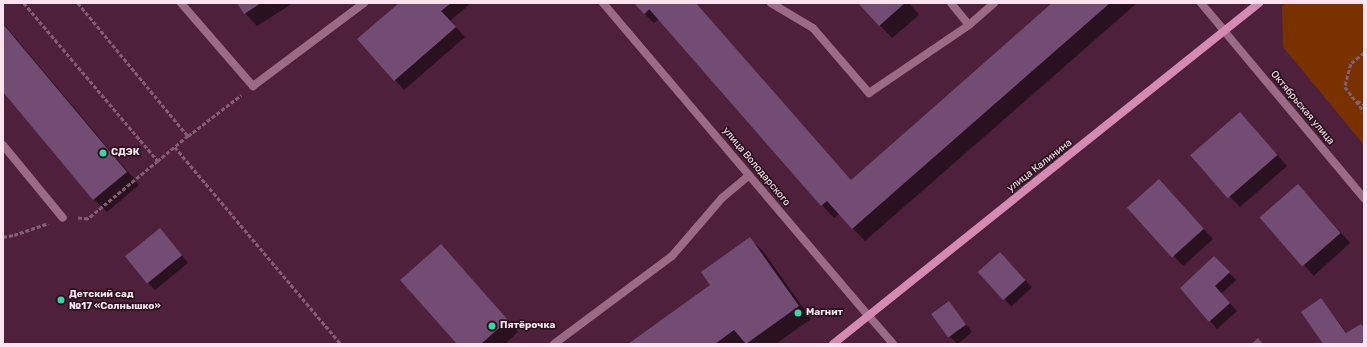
<!DOCTYPE html>
<meta charset="utf-8">
<style>
body{margin:0}
#map{position:relative;width:1367px;height:347px;overflow:hidden;background:#4e203b;font-family:Rubik,sans-serif}
div>[style]{position:absolute}
[style*='--x']{left:calc(var(--x)*1px);top:calc(var(--y)*1px);width:calc(var(--w)*1px);rotate:calc(var(--a)*1deg)}
.green>*{inset:0;background:#793100}
.shadow>*{inset:0;background:#0007;transform-origin:0 0}
.building>*{inset:0;background:#734c73;transform-origin:0 0}
.path>*{height:2.5px;margin-top:-1.25px;transform-origin:0;background:repeating-linear-gradient(90deg,#845d73 0 4px,transparent 0 6px)}
.lane>*{height:8px;margin:-4px;padding:0 4px;transform-origin:4px;border-radius:4px;background:#9b6b85}
.street>*{height:8px;margin:-4px;padding:0 4px;transform-origin:4px;border-radius:4px;background:#9b6b85}
.secondary>*{height:8px;margin:-4px;padding:0 4px;transform-origin:4px;border-radius:4px;background:#d58ab3}
.dots>*{width:11px;height:11px;translate:-50% -50%;box-sizing:border-box;border:2px solid #28131e;border-radius:50%}
span{translate:-50% -50%;white-space:nowrap;text-align:center;line-height:1.15;-webkit-text-stroke:3.5px #28131e;paint-order:stroke}
.street-label{font-size:10px;color:#fde4f0}
.poi-label{font-size:10px;color:#fde4f0;font-weight:700}
.left{translate:0 -50%;text-align:left}
.frame{position:absolute;inset:0;border:4px solid #fde4f0;pointer-events:none}
</style>
<div id="map">
<div class="green">
<div style="clip-path:polygon(1286px 3px,1364px 3px,1364px 145px,1283px 47px,1282px 6px)"></div>
</div>
<div class="shadow">
<div style="clip-path:polygon(238px 3px,293px 3px,257px 26px,245px 13px)"></div>
<div style="clip-path:polygon(400px 3px,471px 3px,450px 21px,465px 37px,404px 90px,395px 80px)"></div>
<div style="clip-path:polygon(635px 3px,696px 3px,851px 180px,1054px 3px,1137px 3px,865px 241px,839px 214px,834px 218px,822px 205px,659px 19px,654px 23px,645px 14px,650px 9px)"></div>
<div style="clip-path:polygon(859px 3px,909px 3px,919px 15px,892px 38px)"></div>
<div style="clip-path:polygon(3px 23px,139px 185px,107px 212px,94px 199px,3px 90px)"></div>
<div style="clip-path:polygon(1249px 123px,1287px 166px,1240px 207px,1191px 155px)"></div>
<div style="left:1298px;top:185px;width:78px;height:49px;rotate:48deg"></div>
<div style="clip-path:polygon(1168px 190px,1213px 239px,1183px 266px,1174px 256px)"></div>
<div style="clip-path:polygon(160px 229px,188px 263px,155px 290px,148px 283px)"></div>
<div style="clip-path:polygon(750px 239px,763px 251px,811px 319px,776px 344px,630px 344px,712px 286px)"></div>
<div style="left:1000px;top:253px;width:47px;height:28px;rotate:47deg"></div>
<div style="clip-path:polygon(452px 257px,518px 332px,505px 344px,458px 344px)"></div>
<div style="clip-path:polygon(1214px 258px,1236px 280px,1221px 294px,1237px 311px,1217px 329px,1210px 321px)"></div>
<div style="clip-path:polygon(1321px 299px,1347px 333px,1361px 325px,1364px 328px,1364px 344px,1324px 344px)"></div>
<div style="clip-path:polygon(949px 302px,972px 332px,958px 344px,950px 337px)"></div>
</div>
<div class="building">
<div style="clip-path:polygon(237px 3px,261px 3px,244px 14px)"></div>
<div style="clip-path:polygon(399px 3px,451px 3px,441px 11px,456px 27px,394px 81px,357px 39px)"></div>
<div style="clip-path:polygon(634px 3px,696px 3px,851px 180px,1052px 3px,1110px 3px,852px 229px,827px 201px,821px 206px,649px 9px,644px 14px)"></div>
<div style="clip-path:polygon(858px 3px,905px 3px,879px 26px)"></div>
<div style="clip-path:polygon(3px 24px,127px 172px,93px 200px,3px 92px)"></div>
<div style="left:1240px;top:112px;width:57px;height:66px;rotate:49deg"></div>
<div style="left:1159px;top:179px;width:67px;height:43px;rotate:48deg"></div>
<div style="left:1298px;top:184px;width:65px;height:51px;rotate:49deg"></div>
<div style="left:160px;top:228px;width:35px;height:45px;rotate:51deg"></div>
<div style="clip-path:polygon(750px 237px,799px 306px,746px 344px,734px 330px,715px 344px,628px 344px,710px 285px,701px 272px)"></div>
<div style="clip-path:polygon(441px 244px,508px 320px,481px 344px,457px 344px,400px 280px)"></div>
<div style="left:1000px;top:252px;width:38px;height:30px;rotate:48deg"></div>
<div style="clip-path:polygon(1214px 256px,1230px 272px,1215px 286px,1230px 303px,1209px 322px,1180px 288px)"></div>
<div style="clip-path:polygon(1321px 298px,1346px 333px,1361px 324px,1364px 328px,1364px 344px,1323px 344px,1301px 312px)"></div>
<div style="left:949px;top:301px;width:29px;height:22px;rotate:54deg"></div>
<div style="clip-path:polygon(1258px 338px,1263px 344px,1251px 344px)"></div>
</div>
<div class="path">
<div style="--x:24;--y:3;--w:207;--a:49.7"></div>
<div style="--x:158;--y:161;--w:91;--a:140.4"></div>
<div style="--x:88;--y:219;--w:10;--a:-174"></div>
<div style="--x:78;--y:3;--w:173;--a:50.4"></div>
<div style="--x:188;--y:136;--w:39;--a:140"></div>
<div style="--x:1364;--y:53;--w:17;--a:140"></div>
<div style="--x:1351;--y:64;--w:24;--a:105"></div>
<div style="--x:1345;--y:87;--w:31;--a:52"></div>
<div style="--x:1357;--y:101;--w:8;--a:23"></div>
<div style="--x:188;--y:136;--w:67;--a:-37.7"></div>
<div style="--x:175;--y:147;--w:258;--a:49.9"></div>
<div style="--x:3;--y:237;--w:11;--a:-10"></div>
<div style="--x:14;--y:235;--w:36;--a:-19"></div>
</div>
<div class="lane">
<div style="--x:181;--y:3;--w:110;--a:49.1"></div>
<div style="--x:253;--y:86;--w:139;--a:-36.8"></div>
<div style="--x:603;--y:3;--w:409;--a:49.7"></div>
<div style="--x:771;--y:3;--w:49;--a:30.8"></div>
<div style="--x:813;--y:28;--w:86;--a:49.3"></div>
<div style="--x:869;--y:93;--w:121;--a:-34.2"></div>
<div style="--x:969;--y:25;--w:33;--a:-41"></div>
<div style="--x:951;--y:3;--w:28;--a:51"></div>
<div style="--x:1201;--y:3;--w:38;--a:50"></div>
<div style="--x:3;--y:145;--w:94;--a:50.6"></div>
<div style="--x:554;--y:344;--w:147;--a:-36.7"></div>
<div style="--x:672;--y:256;--w:77;--a:-49.2"></div>
<div style="--x:722;--y:198;--w:35;--a:-40"></div>
</div>
<div class="street">
<div style="--x:1225;--y:32;--w:217;--a:50.1"></div>
<div style="--x:868;--y:315;--w:38;--a:49"></div>
</div>
<div class="secondary">
<div style="--x:833;--y:344;--w:546;--a:-38.68"></div>
</div>
<div class="dots">
<div style="left:103px;top:153px;background:#3ed4a3"></div>
<div style="left:61px;top:300px;background:#3ed4a3"></div>
<div style="left:798px;top:313px;background:#3ed4a3"></div>
<div style="left:492px;top:326px;background:#3ed4a3"></div>
</div>
<div class="street-label">
<span style="left:1302px;top:108px;rotate:50deg">Октябрьская улица</span>
<span style="left:1040px;top:166px;rotate:-38deg">улица Калинина</span>
<span style="left:756px;top:167px;rotate:50deg">улица Володарского</span>
</div>
<div class="poi-label">
<span class="left" style="left:111px;top:153px">СДЭК</span>
<span class="left" style="left:69px;top:300px">Детский сад<br>№17 «Солнышко»</span>
<span class="left" style="left:806px;top:313px">Магнит</span>
<span class="left" style="left:500px;top:326px">Пятёрочка</span>
</div>
<div class="frame"></div>
</div>
